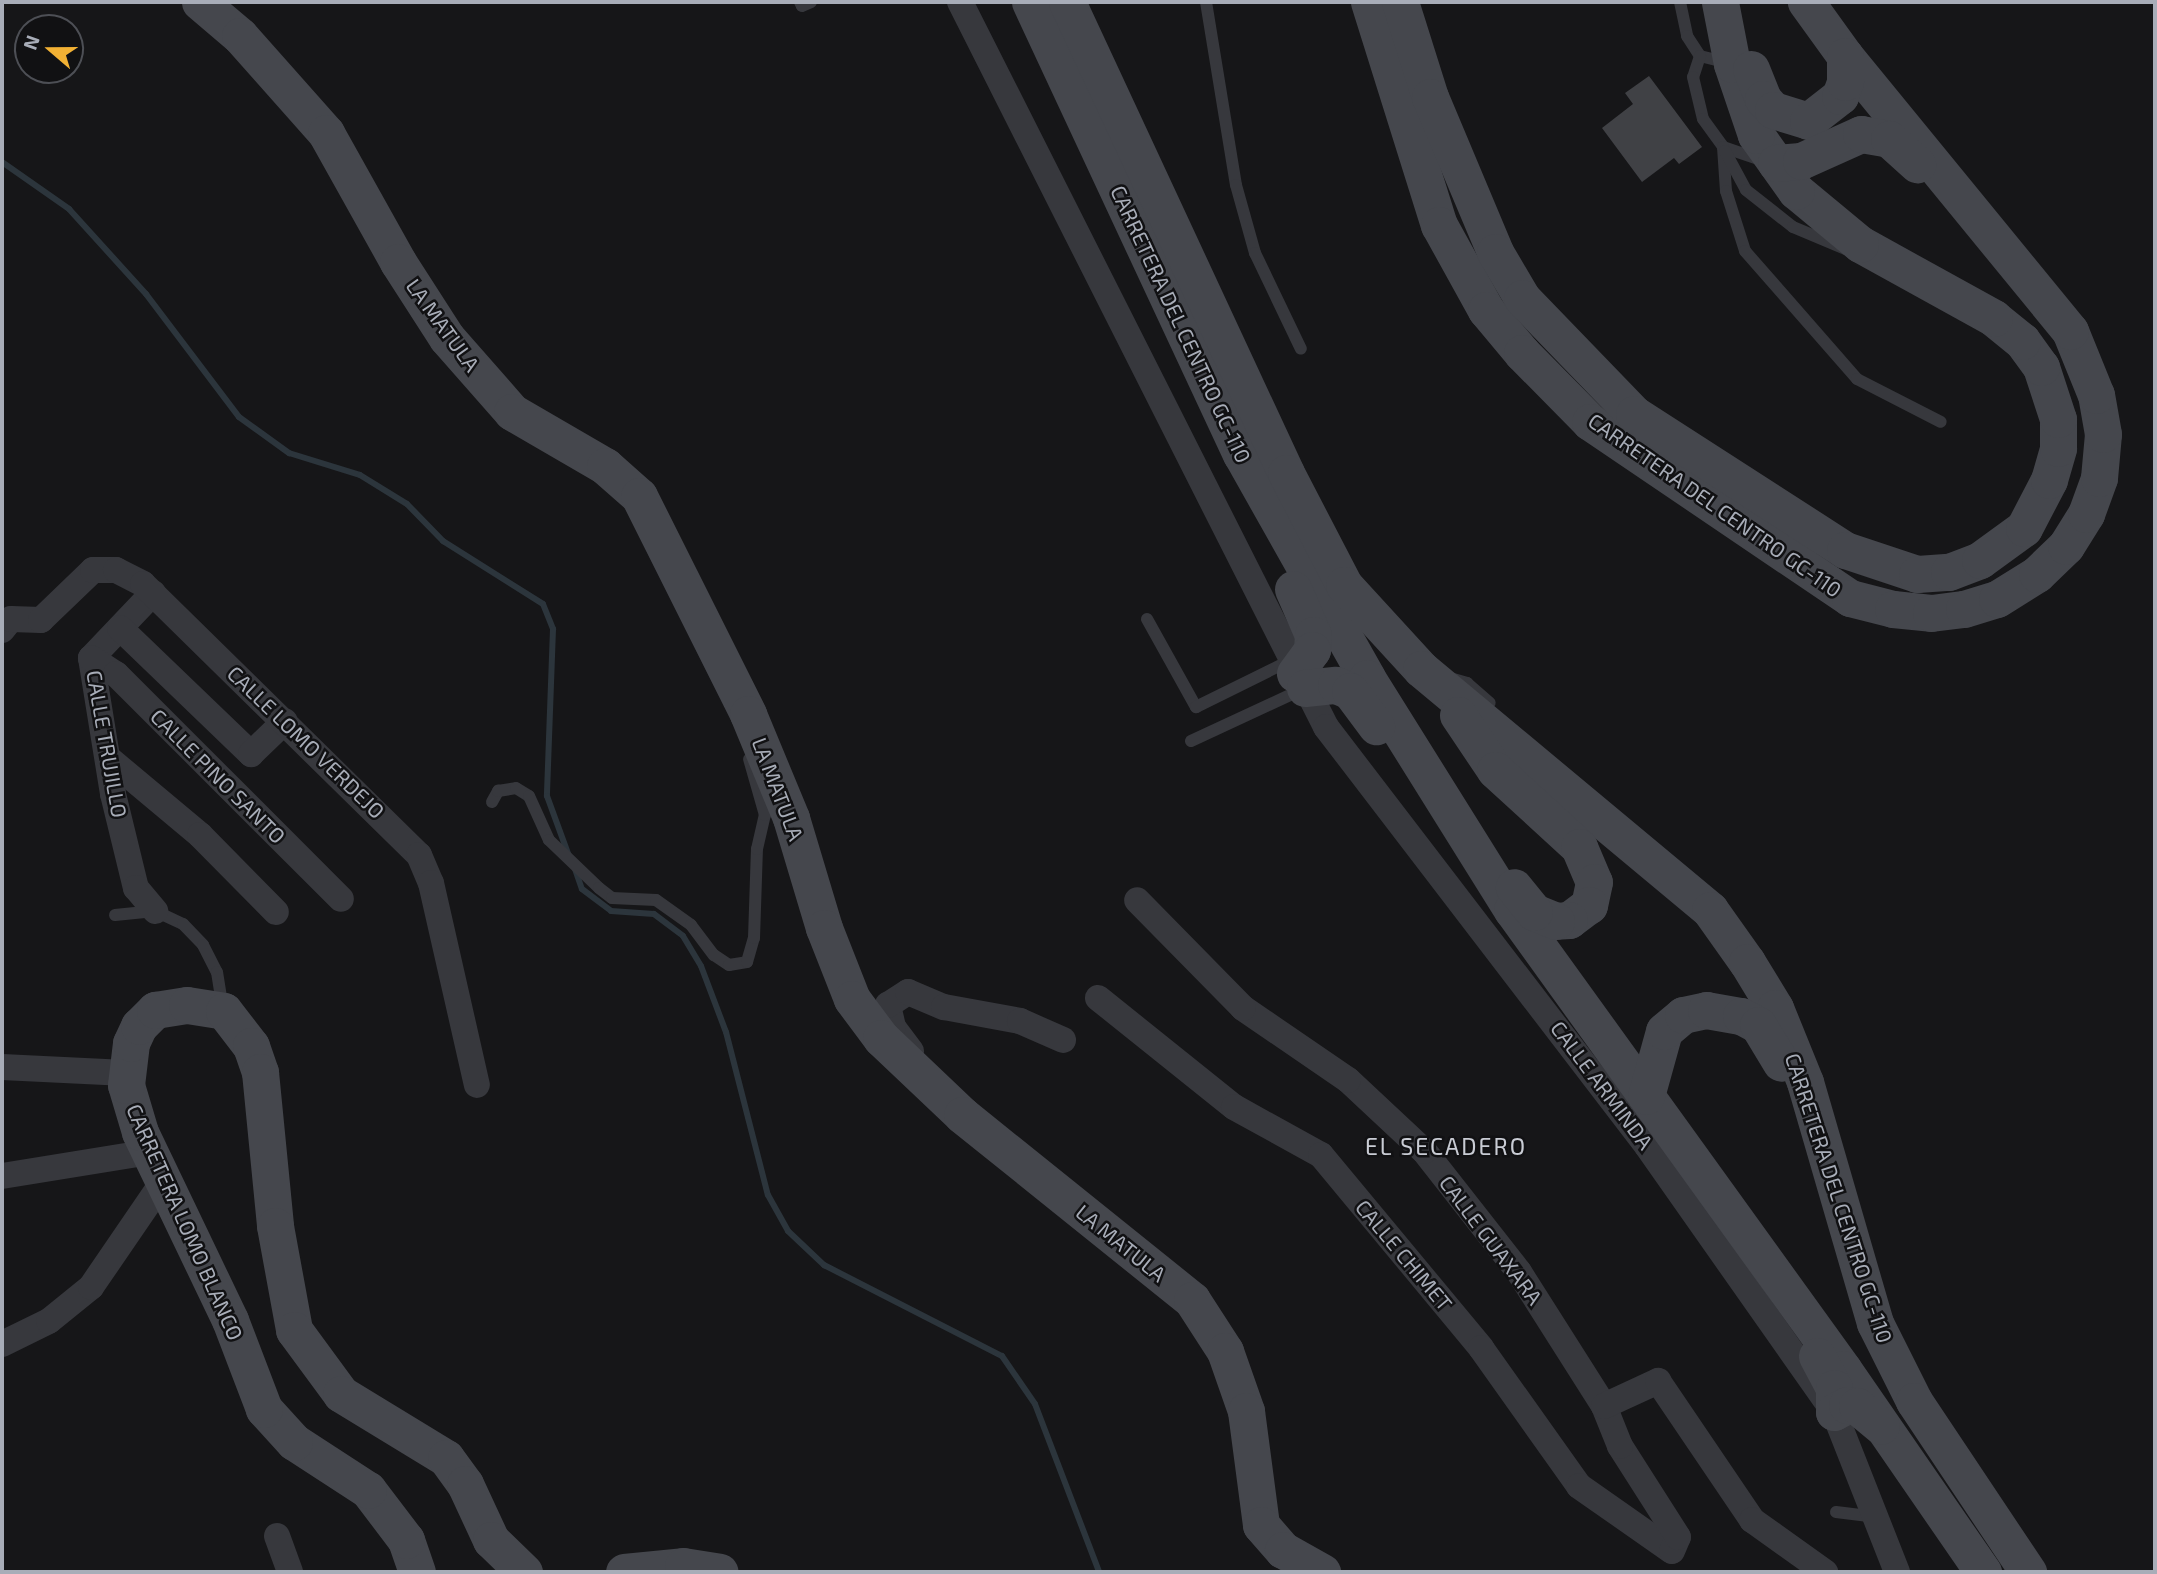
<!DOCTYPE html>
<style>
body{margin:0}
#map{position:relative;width:2157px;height:1574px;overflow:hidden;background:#161618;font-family:"Exo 2",sans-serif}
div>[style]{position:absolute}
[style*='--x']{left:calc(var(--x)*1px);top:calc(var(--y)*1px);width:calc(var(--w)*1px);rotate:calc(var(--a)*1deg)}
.stream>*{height:6px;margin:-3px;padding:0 3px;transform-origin:3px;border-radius:3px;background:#2c353c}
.building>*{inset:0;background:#404145}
.lane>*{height:12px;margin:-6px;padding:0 6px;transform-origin:6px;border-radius:6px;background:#37383d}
.street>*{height:26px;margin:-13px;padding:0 13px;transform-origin:13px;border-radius:13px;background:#37383d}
.secondary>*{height:37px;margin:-18.5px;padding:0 18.5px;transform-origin:18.5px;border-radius:18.5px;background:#45474d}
span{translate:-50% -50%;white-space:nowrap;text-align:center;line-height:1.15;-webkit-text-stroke:5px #111113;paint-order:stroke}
.street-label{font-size:21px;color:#a8adb8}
.neighbourhood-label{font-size:23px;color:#c9ccd4;letter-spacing:2px}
.frame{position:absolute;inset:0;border:4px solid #a8adb8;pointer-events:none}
.north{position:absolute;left:14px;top:14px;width:70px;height:70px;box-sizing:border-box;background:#111113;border:2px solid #4d4f55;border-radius:50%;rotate:290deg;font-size:19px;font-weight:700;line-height:28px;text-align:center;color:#a8adb8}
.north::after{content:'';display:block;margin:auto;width:24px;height:32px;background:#f2b134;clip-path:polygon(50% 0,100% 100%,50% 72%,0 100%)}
</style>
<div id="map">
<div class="stream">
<div style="--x:2;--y:162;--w:82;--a:35"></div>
<div style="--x:69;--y:209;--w:115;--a:47.8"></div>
<div style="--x:146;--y:294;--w:154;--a:52.9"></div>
<div style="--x:239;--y:417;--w:62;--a:35.8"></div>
<div style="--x:289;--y:453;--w:74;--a:17.2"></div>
<div style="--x:360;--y:475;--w:55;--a:31.7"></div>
<div style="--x:407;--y:504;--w:52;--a:45.8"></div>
<div style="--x:443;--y:541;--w:118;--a:32.2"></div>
<div style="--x:543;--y:604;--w:27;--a:68"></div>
<div style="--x:553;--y:629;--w:167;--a:92.1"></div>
<div style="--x:547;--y:796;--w:64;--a:69.9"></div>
<div style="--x:575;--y:869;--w:21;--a:71"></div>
<div style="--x:582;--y:889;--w:36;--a:37"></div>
<div style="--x:611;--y:911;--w:43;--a:4"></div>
<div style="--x:654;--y:914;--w:36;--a:37"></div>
<div style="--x:683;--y:936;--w:35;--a:59"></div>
<div style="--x:701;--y:966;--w:71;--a:69.3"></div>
<div style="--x:726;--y:1032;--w:168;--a:75.6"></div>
<div style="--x:768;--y:1195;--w:41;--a:60.9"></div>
<div style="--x:788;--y:1231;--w:50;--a:43.4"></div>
<div style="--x:824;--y:1265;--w:200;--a:27.1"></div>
<div style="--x:1002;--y:1356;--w:58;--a:55.5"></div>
<div style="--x:1035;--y:1404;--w:180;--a:69.1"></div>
</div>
<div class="building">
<div style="clip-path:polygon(1649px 76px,1702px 147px,1679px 164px,1674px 158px,1642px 182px,1602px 128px,1633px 104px,1625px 93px)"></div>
</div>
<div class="lane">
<div style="--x:800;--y:2;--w:4;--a:63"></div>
<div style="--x:802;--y:6;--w:10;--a:-24"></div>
<div style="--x:1206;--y:2;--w:185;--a:80.7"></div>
<div style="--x:1236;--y:185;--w:71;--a:74.4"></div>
<div style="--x:1255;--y:253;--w:106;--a:64.4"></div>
<div style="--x:1680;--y:2;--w:35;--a:78"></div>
<div style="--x:1687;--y:36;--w:24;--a:57"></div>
<div style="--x:1700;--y:56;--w:29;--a:14"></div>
<div style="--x:1700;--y:56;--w:22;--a:108"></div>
<div style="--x:1693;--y:77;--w:43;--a:76.6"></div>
<div style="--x:1703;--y:119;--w:34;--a:54"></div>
<div style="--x:1723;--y:147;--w:43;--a:18.9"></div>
<div style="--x:1723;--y:147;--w:44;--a:86.1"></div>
<div style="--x:1726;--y:191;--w:63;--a:72.4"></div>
<div style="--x:1745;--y:251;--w:170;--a:48.8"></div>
<div style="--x:1857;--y:379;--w:94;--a:27.1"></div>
<div style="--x:1725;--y:151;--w:44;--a:61.7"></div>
<div style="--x:1746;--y:190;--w:60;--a:38.2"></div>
<div style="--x:1793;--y:227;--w:60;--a:22.7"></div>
<div style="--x:1147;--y:619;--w:101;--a:60.9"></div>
<div style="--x:1196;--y:707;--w:104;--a:-26.3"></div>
<div style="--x:1450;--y:678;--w:18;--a:16"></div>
<div style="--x:1467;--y:683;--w:30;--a:41"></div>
<div style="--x:1191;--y:741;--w:121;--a:-24.9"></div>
<div style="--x:492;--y:802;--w:13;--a:-61"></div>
<div style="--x:498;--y:791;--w:18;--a:-9"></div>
<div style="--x:516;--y:788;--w:15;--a:32"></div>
<div style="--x:529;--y:796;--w:48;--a:65.6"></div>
<div style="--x:549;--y:840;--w:69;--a:43.8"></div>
<div style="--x:599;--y:888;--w:16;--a:38"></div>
<div style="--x:612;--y:898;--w:44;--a:2.6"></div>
<div style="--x:656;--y:900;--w:43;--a:35.5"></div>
<div style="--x:691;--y:925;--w:38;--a:53"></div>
<div style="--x:714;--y:955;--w:18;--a:34"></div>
<div style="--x:729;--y:965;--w:18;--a:-9"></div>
<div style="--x:747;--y:962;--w:25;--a:-74"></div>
<div style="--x:754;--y:938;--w:89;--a:-88.1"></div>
<div style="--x:757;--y:849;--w:35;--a:-77"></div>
<div style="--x:765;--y:815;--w:58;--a:-105.9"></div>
<div style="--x:115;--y:915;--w:40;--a:-5.7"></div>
<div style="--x:155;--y:911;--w:31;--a:25"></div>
<div style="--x:183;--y:924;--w:29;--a:46"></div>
<div style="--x:203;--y:945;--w:30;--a:63"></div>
<div style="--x:217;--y:972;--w:36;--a:81"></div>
<div style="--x:1836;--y:1512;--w:39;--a:7"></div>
</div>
<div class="street">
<div style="--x:960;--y:2;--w:812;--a:63.21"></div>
<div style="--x:1326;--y:727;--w:528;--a:52.54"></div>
<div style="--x:1647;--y:1146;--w:325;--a:54.9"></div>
<div style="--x:1834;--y:1412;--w:172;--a:68.5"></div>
<div style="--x:153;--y:593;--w:90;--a:133.6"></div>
<div style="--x:91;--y:658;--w:138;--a:80.8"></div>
<div style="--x:113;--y:794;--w:97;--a:76.3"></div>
<div style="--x:136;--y:888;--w:30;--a:50"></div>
<div style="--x:120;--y:628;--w:182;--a:43.9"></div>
<div style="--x:251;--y:754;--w:47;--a:-44.1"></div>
<div style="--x:2;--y:630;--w:14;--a:-51"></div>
<div style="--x:11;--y:619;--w:30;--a:2"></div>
<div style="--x:41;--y:620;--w:72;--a:-43.9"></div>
<div style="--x:93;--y:570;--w:23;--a:0"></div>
<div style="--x:116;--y:570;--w:30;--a:27"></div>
<div style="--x:143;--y:584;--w:387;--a:44.5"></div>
<div style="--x:419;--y:855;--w:30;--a:67"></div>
<div style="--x:431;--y:883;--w:207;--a:77.2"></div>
<div style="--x:91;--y:658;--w:30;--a:33"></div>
<div style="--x:116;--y:674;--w:318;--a:45"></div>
<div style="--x:108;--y:758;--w:120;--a:39.9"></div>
<div style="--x:200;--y:835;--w:108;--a:45.4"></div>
<div style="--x:1098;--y:998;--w:174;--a:38.7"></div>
<div style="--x:1234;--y:1107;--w:99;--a:28.9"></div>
<div style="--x:1321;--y:1155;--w:251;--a:50.3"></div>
<div style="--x:1481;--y:1348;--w:169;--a:54.6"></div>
<div style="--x:1579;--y:1486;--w:113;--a:35"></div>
<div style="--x:1672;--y:1551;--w:15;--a:-67"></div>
<div style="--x:1678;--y:1537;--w:108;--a:-122.5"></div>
<div style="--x:1620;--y:1446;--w:43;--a:-111.8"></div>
<div style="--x:1604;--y:1406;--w:159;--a:-122.4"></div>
<div style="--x:1519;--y:1272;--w:154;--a:-128.1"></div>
<div style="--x:1424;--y:1151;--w:104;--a:-136.9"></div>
<div style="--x:1348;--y:1080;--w:127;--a:-145.6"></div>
<div style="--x:1243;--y:1008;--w:151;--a:-134.5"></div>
<div style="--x:911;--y:1051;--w:30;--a:-127"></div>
<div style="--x:893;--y:1027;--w:23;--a:-103"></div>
<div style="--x:888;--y:1005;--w:24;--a:-33"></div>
<div style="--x:908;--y:992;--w:39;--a:23"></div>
<div style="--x:944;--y:1007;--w:77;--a:10.4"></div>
<div style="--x:1020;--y:1021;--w:47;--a:23.8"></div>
<div style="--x:2;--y:1067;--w:124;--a:2.8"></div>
<div style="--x:2;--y:1176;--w:150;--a:-9.2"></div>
<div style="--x:2;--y:1344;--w:52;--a:-26.1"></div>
<div style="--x:49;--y:1321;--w:54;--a:-39"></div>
<div style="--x:91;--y:1287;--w:127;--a:-55.6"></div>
<div style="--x:1604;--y:1406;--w:60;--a:-24.8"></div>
<div style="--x:1658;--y:1381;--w:168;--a:55.9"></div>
<div style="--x:1752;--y:1520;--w:90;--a:35.5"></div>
<div style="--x:277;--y:1536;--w:38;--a:70"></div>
</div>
<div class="secondary">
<div style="--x:200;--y:2;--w:52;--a:40.4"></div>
<div style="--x:240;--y:36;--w:130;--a:48.4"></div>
<div style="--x:326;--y:133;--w:148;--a:60.8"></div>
<div style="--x:398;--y:262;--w:90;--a:57.2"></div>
<div style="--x:447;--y:338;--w:98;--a:48.7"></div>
<div style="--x:512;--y:412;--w:108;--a:30.1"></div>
<div style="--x:605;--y:466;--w:45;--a:41.4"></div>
<div style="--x:639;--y:496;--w:244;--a:63.4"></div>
<div style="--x:748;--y:714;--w:113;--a:67.5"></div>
<div style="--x:791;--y:818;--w:115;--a:73.3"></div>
<div style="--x:824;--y:928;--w:76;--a:68.5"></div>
<div style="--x:852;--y:999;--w:49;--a:53.4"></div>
<div style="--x:881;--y:1038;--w:112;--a:43.5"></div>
<div style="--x:962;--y:1115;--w:295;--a:38.8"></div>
<div style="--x:1192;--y:1300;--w:61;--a:57.1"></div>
<div style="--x:1225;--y:1351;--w:64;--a:70.7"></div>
<div style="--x:1246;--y:1411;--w:115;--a:82.5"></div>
<div style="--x:1261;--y:1525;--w:33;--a:49"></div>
<div style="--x:1283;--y:1550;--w:45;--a:29.4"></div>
<div style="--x:1030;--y:2;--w:499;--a:65"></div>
<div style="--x:1241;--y:454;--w:257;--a:60.6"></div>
<div style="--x:1367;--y:678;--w:274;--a:58"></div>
<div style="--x:1512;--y:910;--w:566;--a:54.2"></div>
<div style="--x:1843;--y:1369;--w:247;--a:55.4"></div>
<div style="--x:1067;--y:2;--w:519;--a:65.06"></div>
<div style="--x:1286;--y:473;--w:126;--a:62.6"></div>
<div style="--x:1344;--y:585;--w:114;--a:47.5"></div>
<div style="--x:1421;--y:669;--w:376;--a:39.8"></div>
<div style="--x:1710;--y:910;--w:64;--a:54.6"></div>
<div style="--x:1747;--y:962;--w:54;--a:58.7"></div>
<div style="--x:1775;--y:1008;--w:80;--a:67.9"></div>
<div style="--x:1805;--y:1082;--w:251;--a:73.8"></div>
<div style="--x:1875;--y:1323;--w:87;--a:63.4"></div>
<div style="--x:1914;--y:1401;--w:206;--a:56.3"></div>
<div style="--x:1369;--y:2;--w:234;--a:72.6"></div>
<div style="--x:1439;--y:225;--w:97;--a:61.1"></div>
<div style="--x:1486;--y:310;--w:56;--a:50.1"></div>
<div style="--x:1522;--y:353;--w:97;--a:45.4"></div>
<div style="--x:1590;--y:422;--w:314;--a:34.1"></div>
<div style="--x:1850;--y:598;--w:44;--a:14.3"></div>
<div style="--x:1893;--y:609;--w:38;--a:6"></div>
<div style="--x:1931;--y:613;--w:33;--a:-7"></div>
<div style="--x:1964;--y:609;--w:34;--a:-17"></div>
<div style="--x:1997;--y:599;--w:47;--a:-32"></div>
<div style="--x:2037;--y:574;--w:40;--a:-44"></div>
<div style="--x:2066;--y:546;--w:38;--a:-58"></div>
<div style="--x:2086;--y:514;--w:38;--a:-70"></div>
<div style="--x:2099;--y:478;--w:44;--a:-84.8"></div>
<div style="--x:2103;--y:434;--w:40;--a:-100"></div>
<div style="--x:2096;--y:395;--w:69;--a:-112.1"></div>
<div style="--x:2070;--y:331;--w:355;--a:-129.3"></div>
<div style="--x:1845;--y:56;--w:67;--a:-125.8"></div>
<div style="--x:1400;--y:2;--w:100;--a:72.5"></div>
<div style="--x:1430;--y:97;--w:168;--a:67.2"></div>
<div style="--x:1495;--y:252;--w:53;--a:59.6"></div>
<div style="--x:1522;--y:298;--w:161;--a:46"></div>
<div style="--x:1634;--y:414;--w:251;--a:32.8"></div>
<div style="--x:1845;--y:550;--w:76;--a:18.4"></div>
<div style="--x:1917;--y:574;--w:32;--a:-4"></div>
<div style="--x:1949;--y:572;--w:33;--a:-21"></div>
<div style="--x:1980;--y:560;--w:54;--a:-36"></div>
<div style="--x:2024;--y:528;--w:54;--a:-62.5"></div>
<div style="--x:2049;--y:480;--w:33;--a:-74"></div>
<div style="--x:2058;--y:448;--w:29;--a:-90"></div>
<div style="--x:2058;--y:419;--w:55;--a:-108.1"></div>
<div style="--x:2041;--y:367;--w:32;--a:-126"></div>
<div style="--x:2022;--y:341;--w:36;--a:-141"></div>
<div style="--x:1994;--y:318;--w:153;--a:-151.1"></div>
<div style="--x:1860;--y:244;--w:83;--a:-140.4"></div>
<div style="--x:1796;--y:191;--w:69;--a:-125.5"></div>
<div style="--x:1756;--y:135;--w:75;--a:-108.7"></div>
<div style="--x:1732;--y:64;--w:63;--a:-101"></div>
<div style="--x:1751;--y:69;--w:32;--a:68"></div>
<div style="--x:1763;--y:99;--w:15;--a:48"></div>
<div style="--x:1773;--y:110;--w:37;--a:17"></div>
<div style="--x:1808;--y:121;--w:41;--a:-38"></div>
<div style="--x:1840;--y:96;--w:15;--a:-70"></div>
<div style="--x:1845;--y:82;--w:26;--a:-90"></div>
<div style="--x:1776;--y:163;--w:25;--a:-5"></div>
<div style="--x:1801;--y:161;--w:66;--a:-24.2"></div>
<div style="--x:1861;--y:134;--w:28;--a:10"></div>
<div style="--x:1889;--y:139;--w:38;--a:42"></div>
<div style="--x:1293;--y:589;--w:50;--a:66.5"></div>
<div style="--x:1313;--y:635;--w:15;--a:94"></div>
<div style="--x:1312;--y:650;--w:29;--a:126"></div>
<div style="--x:1305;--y:688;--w:31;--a:-6"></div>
<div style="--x:1336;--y:685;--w:15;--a:23"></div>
<div style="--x:1350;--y:691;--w:44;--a:53.4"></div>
<div style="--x:1458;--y:715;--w:66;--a:56.1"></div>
<div style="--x:1495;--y:770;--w:114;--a:42.5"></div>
<div style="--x:1579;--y:847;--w:38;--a:67"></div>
<div style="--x:1594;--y:882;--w:24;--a:102"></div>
<div style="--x:1589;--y:905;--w:25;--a:143"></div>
<div style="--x:1569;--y:920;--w:13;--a:176"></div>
<div style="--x:1556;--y:921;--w:24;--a:-158"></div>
<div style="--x:1534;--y:912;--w:32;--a:-129"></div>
<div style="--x:1646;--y:1096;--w:67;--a:-74.5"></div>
<div style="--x:1664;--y:1031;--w:25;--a:-40"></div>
<div style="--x:1683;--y:1015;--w:24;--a:-12"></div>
<div style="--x:1706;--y:1010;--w:36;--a:10"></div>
<div style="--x:1741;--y:1016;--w:19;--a:28"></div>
<div style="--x:1758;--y:1025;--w:44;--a:58.8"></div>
<div style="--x:1817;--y:1356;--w:36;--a:62"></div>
<div style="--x:1834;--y:1388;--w:24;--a:90"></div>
<div style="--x:1834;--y:1412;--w:15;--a:-28"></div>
<div style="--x:1847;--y:1405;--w:10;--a:6"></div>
<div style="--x:1857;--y:1406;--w:31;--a:40"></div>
<div style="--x:417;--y:1572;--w:34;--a:-109"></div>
<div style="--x:406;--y:1540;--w:63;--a:-127.2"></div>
<div style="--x:368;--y:1490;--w:88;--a:-147"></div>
<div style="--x:294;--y:1442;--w:45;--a:-132.3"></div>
<div style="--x:264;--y:1409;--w:95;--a:-110.9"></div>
<div style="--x:230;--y:1320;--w:208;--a:-115.6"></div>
<div style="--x:140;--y:1132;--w:49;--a:-106.6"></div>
<div style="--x:126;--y:1085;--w:42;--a:-83.2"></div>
<div style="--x:131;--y:1043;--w:19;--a:-65"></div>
<div style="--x:139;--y:1026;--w:23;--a:-45"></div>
<div style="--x:155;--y:1010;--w:32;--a:-9"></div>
<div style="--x:187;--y:1005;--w:37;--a:9"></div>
<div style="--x:224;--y:1011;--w:44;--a:52.4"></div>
<div style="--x:251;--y:1046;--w:28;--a:71"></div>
<div style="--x:260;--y:1072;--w:155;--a:84.4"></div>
<div style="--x:275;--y:1226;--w:106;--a:79.6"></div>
<div style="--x:294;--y:1330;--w:79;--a:53.7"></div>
<div style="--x:341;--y:1394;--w:123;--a:31.4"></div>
<div style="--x:446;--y:1458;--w:32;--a:54"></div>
<div style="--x:465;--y:1484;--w:62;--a:65.1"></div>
<div style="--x:491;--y:1540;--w:46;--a:44.1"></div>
<div style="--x:624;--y:1572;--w:59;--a:-5.8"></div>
<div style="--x:683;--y:1566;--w:37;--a:9"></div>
</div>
<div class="street-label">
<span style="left:1181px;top:324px;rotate:65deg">CARRETERA DEL CENTRO GC-110</span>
<span style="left:443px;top:325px;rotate:54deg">LA MATULA</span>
<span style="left:1715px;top:505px;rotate:35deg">CARRETERA DEL CENTRO GC-110</span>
<span style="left:306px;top:742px;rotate:44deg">CALLE LOMO VERDEJO</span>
<span style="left:107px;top:744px;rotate:80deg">CALLE TRUJILLO</span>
<span style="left:218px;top:776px;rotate:45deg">CALLE PINO SANTO</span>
<span style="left:778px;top:789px;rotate:69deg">LA MATULA</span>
<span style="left:1602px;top:1085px;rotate:53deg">CALLE ARMINDA</span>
<span style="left:1839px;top:1198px;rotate:72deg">CARRETERA DEL CENTRO GC-110</span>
<span style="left:185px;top:1222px;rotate:66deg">CARRETERA LOMO BLANCO</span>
<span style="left:1491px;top:1240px;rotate:53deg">CALLE GUAXARA</span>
<span style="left:1121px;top:1243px;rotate:39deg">LA MATULA</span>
<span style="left:1404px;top:1255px;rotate:50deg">CALLE CHIMET</span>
</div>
<div class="neighbourhood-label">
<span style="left:1446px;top:1146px">EL SECADERO</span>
</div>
<div class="frame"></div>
<div class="north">N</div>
</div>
